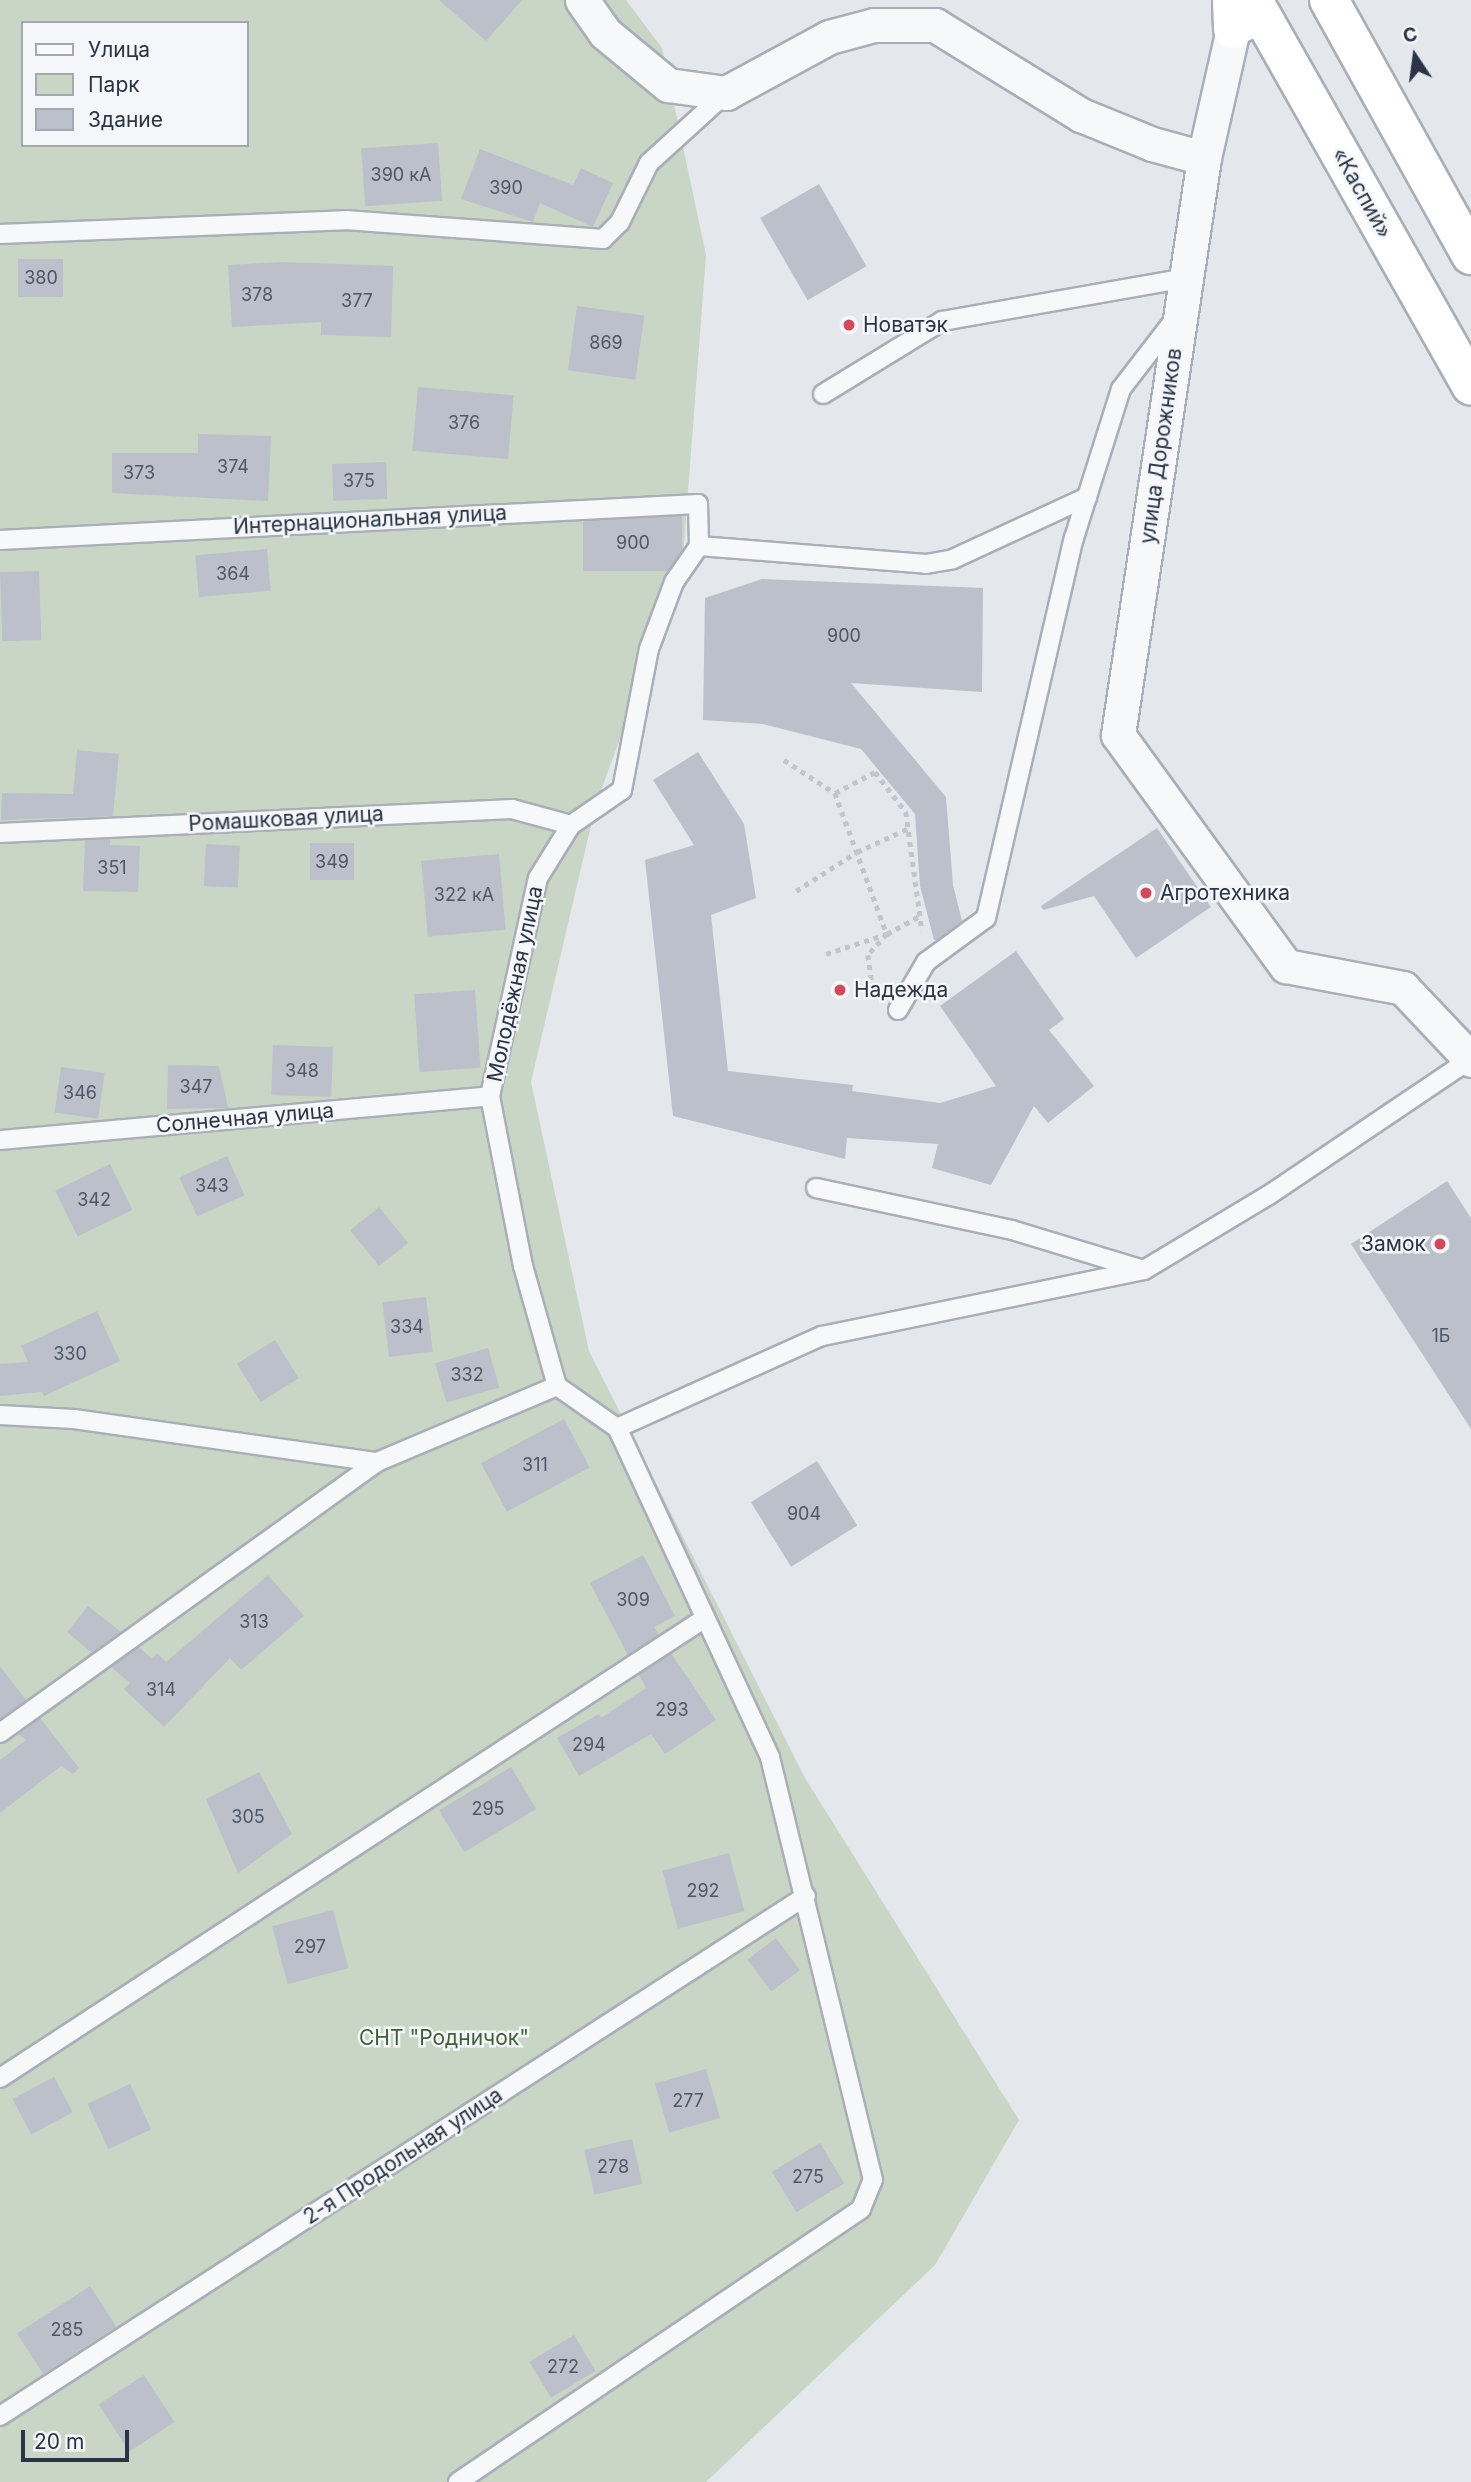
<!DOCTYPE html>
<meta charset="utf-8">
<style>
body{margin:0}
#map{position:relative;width:1471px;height:2482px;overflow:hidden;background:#e4e7ec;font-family:Inter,sans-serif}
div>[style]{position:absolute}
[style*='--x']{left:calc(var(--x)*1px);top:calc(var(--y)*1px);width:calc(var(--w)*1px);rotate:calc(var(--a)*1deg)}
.green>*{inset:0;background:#c9d6c5}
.building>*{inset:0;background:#bbc0ca;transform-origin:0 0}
.path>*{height:4.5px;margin-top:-2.25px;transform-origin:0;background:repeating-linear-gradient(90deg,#c2c5cb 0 5px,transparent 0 10px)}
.roads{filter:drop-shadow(2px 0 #a9aeb7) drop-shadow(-2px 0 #a9aeb7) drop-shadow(0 2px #a9aeb7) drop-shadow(0 -2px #a9aeb7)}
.service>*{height:18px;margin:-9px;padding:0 9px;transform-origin:9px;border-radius:9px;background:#f7f8fa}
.minor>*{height:33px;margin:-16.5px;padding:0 16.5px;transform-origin:16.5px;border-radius:16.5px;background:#f7f8fa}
.trunk>*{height:38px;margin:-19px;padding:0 19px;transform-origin:19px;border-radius:19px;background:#fff}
.dots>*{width:19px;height:19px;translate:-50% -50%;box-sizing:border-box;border:4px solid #f4f6f9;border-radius:50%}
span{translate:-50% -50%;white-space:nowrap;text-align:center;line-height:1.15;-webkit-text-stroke:5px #f4f6f9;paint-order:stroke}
.number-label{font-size:18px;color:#4f5766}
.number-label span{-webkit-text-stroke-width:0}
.street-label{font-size:21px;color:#2b3445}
.poi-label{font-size:21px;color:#2b3445}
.left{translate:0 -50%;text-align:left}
.right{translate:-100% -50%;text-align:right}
.park-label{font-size:21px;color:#3f6138}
.legend{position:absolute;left:21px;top:21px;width:228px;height:126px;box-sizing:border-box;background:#f4f6f9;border:2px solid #a4a8b1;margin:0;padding:9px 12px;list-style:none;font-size:21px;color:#2b3445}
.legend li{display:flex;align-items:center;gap:14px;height:35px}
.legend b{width:35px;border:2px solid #a4a8b1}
.north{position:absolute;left:1380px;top:21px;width:70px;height:70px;-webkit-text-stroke:5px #f4f6f9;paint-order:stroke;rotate:347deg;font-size:19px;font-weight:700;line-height:28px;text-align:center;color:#2b3445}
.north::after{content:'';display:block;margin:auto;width:24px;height:32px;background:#2b3445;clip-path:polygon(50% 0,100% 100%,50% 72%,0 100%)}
.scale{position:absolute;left:21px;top:2430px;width:108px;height:32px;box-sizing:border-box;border:4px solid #2b3445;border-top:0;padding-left:9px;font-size:21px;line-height:24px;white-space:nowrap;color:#2b3445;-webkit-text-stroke:5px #f4f6f9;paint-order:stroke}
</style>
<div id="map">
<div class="green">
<div style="clip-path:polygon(evenodd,0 0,626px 0,662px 48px,706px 255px,682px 571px,596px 804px,531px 1082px,589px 1351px,805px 1778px,1019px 2120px,935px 2265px,706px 2482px,0 2482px,0 0,23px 23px,247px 23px,247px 145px,23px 145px,23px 23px)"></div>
</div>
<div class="building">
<div style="clip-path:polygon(439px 0,522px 0,486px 41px)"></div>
<div style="left:438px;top:143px;width:58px;height:77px;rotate:86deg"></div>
<div style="clip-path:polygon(480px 149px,573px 185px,581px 168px,613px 183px,593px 227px,540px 203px,533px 222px,461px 199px)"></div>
<div style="left:819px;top:184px;width:95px;height:68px;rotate:60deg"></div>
<div style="left:18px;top:259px;width:45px;height:38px"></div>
<div style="clip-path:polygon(282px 262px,393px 266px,391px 337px,321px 335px,321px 322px,232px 327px,228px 265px)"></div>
<div style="left:577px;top:306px;width:68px;height:65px;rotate:8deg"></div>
<div style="left:418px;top:387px;width:96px;height:64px;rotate:5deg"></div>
<div style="clip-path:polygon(198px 434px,271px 436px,268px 501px,112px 493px,112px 453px,198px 453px)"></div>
<div style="left:386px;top:462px;width:37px;height:54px;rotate:88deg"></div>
<div style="clip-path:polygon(682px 516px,682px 550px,668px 571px,583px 571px,583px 521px)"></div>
<div style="left:267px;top:549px;width:42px;height:72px;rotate:85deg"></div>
<div style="left:39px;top:571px;width:69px;height:39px;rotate:88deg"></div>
<div style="clip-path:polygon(762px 579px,983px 588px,982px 692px,851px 683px,946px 797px,953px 885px,962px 921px,939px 939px,934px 940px,920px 886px,915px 814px,861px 749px,763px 724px,703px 720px,705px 598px)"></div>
<div style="clip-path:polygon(77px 750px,119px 754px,113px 816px,1px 820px,2px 793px,73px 794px)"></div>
<div style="clip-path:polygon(698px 752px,744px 824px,756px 898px,711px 915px,728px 1071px,853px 1085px,852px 1091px,940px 1103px,996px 1086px,940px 1006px,1016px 951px,1064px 1019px,1049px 1030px,1094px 1086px,1048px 1123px,1034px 1106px,991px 1185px,932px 1168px,938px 1144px,847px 1138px,845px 1159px,673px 1116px,645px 860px,694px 845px,653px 780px)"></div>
<div style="clip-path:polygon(1157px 828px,1211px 907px,1136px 958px,1094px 896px,1043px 910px,1041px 906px)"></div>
<div style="clip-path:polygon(110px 839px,110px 845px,140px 846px,138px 892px,83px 891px,85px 840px)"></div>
<div style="left:354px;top:843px;width:37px;height:44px;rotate:90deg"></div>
<div style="left:206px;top:844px;width:34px;height:42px;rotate:3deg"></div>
<div style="left:499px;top:854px;width:76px;height:78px;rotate:85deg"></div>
<div style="left:475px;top:990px;width:78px;height:61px;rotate:86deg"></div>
<div style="left:273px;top:1045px;width:60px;height:50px;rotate:2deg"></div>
<div style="clip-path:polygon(168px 1065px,219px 1066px,228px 1108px,167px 1109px)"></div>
<div style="left:61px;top:1067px;width:44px;height:46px;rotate:8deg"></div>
<div style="left:227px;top:1156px;width:43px;height:52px;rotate:66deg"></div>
<div style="left:110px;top:1164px;width:51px;height:61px;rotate:64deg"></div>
<div style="clip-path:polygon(1447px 1181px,1471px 1218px,1471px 1429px,1351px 1244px)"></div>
<div style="left:379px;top:1207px;width:46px;height:37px;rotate:51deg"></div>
<div style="left:426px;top:1297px;width:55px;height:44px;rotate:83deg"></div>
<div style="clip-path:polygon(97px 1311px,120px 1361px,44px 1396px,42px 1392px,0 1396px,0 1364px,28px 1362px,21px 1346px)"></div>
<div style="left:275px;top:1340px;width:45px;height:45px;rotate:58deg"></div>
<div style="left:488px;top:1348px;width:41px;height:55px;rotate:74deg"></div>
<div style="left:564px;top:1419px;width:55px;height:94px;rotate:62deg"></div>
<div style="left:817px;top:1461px;width:76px;height:78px;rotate:58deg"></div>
<div style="clip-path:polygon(643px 1555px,675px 1616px,654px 1627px,659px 1635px,628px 1655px,590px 1583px)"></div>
<div style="clip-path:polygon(268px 1575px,304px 1616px,241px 1670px,230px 1658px,164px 1727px,124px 1689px,130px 1683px,111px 1667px,139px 1647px,152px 1659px,157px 1653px,166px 1662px)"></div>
<div style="clip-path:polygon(88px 1606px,121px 1632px,92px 1653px,67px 1632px)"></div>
<div style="clip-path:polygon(671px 1653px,716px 1720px,665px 1754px,651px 1734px,579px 1776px,557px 1738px,599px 1714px,601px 1718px,646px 1688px,639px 1675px)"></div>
<div style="clip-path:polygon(0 1666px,26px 1700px,0 1719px)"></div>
<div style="clip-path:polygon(40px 1718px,79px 1768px,73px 1774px,61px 1766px,0 1813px,0 1760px,26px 1740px,18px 1734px)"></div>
<div style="left:511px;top:1767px;width:49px;height:84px;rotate:59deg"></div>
<div style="clip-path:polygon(259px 1772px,292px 1834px,238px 1873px,206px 1799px)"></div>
<div style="left:729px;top:1853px;width:60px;height:69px;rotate:75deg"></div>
<div style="left:333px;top:1910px;width:60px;height:63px;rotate:75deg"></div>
<div style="left:776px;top:1938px;width:40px;height:36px;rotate:53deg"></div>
<div style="left:706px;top:2069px;width:51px;height:53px;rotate:74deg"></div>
<div style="left:54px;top:2077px;width:40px;height:47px;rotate:62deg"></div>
<div style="left:130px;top:2084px;width:50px;height:47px;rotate:65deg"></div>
<div style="left:632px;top:2139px;width:46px;height:49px;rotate:77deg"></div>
<div style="left:820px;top:2143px;width:47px;height:56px;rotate:59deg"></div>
<div style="left:90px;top:2286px;width:48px;height:87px;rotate:57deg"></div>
<div style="left:574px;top:2335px;width:42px;height:52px;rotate:59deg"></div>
<div style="left:144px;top:2375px;width:56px;height:54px;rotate:57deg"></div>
</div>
<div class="path">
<div style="--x:784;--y:760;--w:61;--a:32.9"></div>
<div style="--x:835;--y:793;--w:150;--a:69.8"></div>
<div style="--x:887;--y:934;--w:28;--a:132"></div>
<div style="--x:868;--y:955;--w:42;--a:81.9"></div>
<div style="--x:835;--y:793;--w:45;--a:-27.7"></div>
<div style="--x:875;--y:772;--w:51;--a:52.2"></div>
<div style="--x:906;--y:812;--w:120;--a:82.3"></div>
<div style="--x:796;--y:891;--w:72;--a:-32.6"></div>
<div style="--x:857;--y:852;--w:57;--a:-24.8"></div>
<div style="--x:826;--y:954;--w:64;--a:-18.2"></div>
<div style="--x:887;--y:934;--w:38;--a:-29"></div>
</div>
<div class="roads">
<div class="service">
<div style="--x:0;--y:234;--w:345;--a:-2.3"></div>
<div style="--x:345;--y:220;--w:259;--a:4.2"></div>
<div style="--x:603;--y:239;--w:24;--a:-45"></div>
<div style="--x:620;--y:222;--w:66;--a:-63.8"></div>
<div style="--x:649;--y:163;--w:104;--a:-42.3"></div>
<div style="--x:823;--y:394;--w:140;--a:-31.5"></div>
<div style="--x:942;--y:321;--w:247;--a:-10"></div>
<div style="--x:0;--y:540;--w:699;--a:-2.95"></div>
<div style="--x:698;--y:504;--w:42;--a:88.6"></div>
<div style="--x:699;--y:546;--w:228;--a:4.5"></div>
<div style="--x:926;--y:564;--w:27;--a:-10"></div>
<div style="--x:953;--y:559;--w:148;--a:-24.8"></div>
<div style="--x:0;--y:833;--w:513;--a:-2.68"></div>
<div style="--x:512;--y:809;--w:61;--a:15.2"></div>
<div style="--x:898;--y:1010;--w:56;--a:-59.7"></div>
<div style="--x:926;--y:962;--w:74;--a:-36.3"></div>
<div style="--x:986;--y:918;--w:390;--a:-77"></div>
<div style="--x:1074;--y:538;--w:156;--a:-72.5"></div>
<div style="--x:1121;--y:389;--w:88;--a:-52.4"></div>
<div style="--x:0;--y:1140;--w:492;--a:-5.1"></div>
<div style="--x:816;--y:1188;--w:200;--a:12.1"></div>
<div style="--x:1012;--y:1230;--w:138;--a:16.9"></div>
<div style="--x:1144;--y:1270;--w:146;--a:-31"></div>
<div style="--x:1269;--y:1195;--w:244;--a:-34"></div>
<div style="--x:0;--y:1415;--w:74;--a:3.1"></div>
<div style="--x:74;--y:1419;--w:306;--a:8.1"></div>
<div style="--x:377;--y:1462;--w:195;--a:-22.9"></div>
<div style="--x:617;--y:1428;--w:225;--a:-24.2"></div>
<div style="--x:822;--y:1336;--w:325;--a:-11.6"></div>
<div style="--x:0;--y:1733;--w:464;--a:-35.7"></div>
<div style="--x:0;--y:2078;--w:842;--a:-33.12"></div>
<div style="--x:0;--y:2416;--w:959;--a:-32.83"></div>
<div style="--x:458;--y:2482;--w:487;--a:-34.1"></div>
<div style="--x:861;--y:2209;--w:31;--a:-68"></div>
<div style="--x:873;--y:2180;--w:435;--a:-103.7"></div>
<div style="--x:770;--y:1757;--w:363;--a:-114.9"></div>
<div style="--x:617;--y:1428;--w:73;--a:-145"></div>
<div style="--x:557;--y:1386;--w:125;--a:-105.8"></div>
<div style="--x:523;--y:1266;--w:173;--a:-101"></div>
<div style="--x:490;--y:1096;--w:223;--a:-77.6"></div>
<div style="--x:538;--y:878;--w:62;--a:-58.1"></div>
<div style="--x:571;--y:825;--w:62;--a:-34.5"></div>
<div style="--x:622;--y:790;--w:144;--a:-79.2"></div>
<div style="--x:649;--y:649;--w:72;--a:-69.5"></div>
<div style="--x:674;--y:582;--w:44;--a:-55.2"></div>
</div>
<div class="minor">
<div style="--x:582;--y:0;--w:40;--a:55.1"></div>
<div style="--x:605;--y:33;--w:82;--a:39.5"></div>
<div style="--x:668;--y:85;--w:59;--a:7.9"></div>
<div style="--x:726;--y:93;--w:117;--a:-28.5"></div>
<div style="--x:829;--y:37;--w:47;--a:-14.9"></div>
<div style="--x:874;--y:25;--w:61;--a:0"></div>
<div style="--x:935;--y:25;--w:172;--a:31.7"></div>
<div style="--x:1081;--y:115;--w:77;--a:22.2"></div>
<div style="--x:1152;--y:144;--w:54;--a:15.1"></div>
<div style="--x:1255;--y:19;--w:24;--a:156"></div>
<div style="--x:1233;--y:29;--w:132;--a:102.7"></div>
<div style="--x:1204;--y:158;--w:583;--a:98.48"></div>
<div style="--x:1118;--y:735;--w:286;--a:54"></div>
<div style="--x:1286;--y:966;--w:119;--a:10.6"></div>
<div style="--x:1403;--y:988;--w:99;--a:46.6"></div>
</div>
<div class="trunk">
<div style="--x:1232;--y:0;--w:29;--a:88"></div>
<div style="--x:1253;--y:0;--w:443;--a:60.5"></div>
<div style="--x:1329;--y:0;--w:292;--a:60.9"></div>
</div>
</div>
<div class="dots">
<div style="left:849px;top:325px;background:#d1495b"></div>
<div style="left:1146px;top:893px;background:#d1495b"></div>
<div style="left:840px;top:990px;background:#d1495b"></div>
<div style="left:1440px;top:1244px;background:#d1495b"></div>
</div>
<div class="number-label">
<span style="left:401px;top:175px">390 кА</span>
<span style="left:506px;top:188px">390</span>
<span style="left:41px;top:278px">380</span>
<span style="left:257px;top:295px">378</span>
<span style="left:357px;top:301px">377</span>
<span style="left:606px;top:343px">869</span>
<span style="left:464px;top:423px">376</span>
<span style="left:233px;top:467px">374</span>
<span style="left:139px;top:473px">373</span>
<span style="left:359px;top:481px">375</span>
<span style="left:633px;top:543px">900</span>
<span style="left:233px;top:574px">364</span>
<span style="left:844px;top:636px">900</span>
<span style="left:332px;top:862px">349</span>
<span style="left:112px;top:868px">351</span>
<span style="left:464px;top:895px">322 кА</span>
<span style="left:302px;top:1071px">348</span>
<span style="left:196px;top:1087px">347</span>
<span style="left:80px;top:1093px">346</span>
<span style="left:212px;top:1186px">343</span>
<span style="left:94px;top:1200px">342</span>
<span style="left:407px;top:1327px">334</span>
<span style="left:1441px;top:1336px">1Б</span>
<span style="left:70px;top:1354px">330</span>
<span style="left:467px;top:1375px">332</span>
<span style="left:535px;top:1465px">311</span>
<span style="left:804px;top:1514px">904</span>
<span style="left:633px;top:1600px">309</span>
<span style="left:254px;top:1622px">313</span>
<span style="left:161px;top:1690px">314</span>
<span style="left:672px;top:1710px">293</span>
<span style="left:589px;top:1745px">294</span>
<span style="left:488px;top:1809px">295</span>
<span style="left:248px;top:1817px">305</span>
<span style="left:703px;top:1891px">292</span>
<span style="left:310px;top:1947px">297</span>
<span style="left:688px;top:2101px">277</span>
<span style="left:613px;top:2167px">278</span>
<span style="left:808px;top:2177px">275</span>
<span style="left:67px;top:2330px">285</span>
<span style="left:563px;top:2367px">272</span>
</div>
<div class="street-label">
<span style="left:1362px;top:193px;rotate:61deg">«Каспий»</span>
<span style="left:1161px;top:446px;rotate:-82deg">улица Дорожников</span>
<span style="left:370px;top:520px;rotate:-3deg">Интернациональная улица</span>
<span style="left:286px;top:819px;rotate:-3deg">Ромашковая улица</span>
<span style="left:515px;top:984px;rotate:-78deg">Молодёжная улица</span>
<span style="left:245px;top:1118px;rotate:-5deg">Солнечная улица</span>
<span style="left:403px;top:2156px;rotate:-33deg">2-я Продольная улица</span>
</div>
<div class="poi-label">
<span class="left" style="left:863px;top:325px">Новатэк</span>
<span class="left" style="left:1160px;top:893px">Агротехника</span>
<span class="left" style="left:854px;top:990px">Надежда</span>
<span class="right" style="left:1426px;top:1244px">Замок</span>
</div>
<div class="park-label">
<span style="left:444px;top:2038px">СНТ "Родничок"</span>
</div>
<ul class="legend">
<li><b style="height:9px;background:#f7f8fa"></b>Улица</li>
<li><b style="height:19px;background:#c9d6c5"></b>Парк</li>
<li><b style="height:19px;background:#bbc0ca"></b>Здание</li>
</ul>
<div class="north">С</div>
<div class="scale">20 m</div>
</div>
